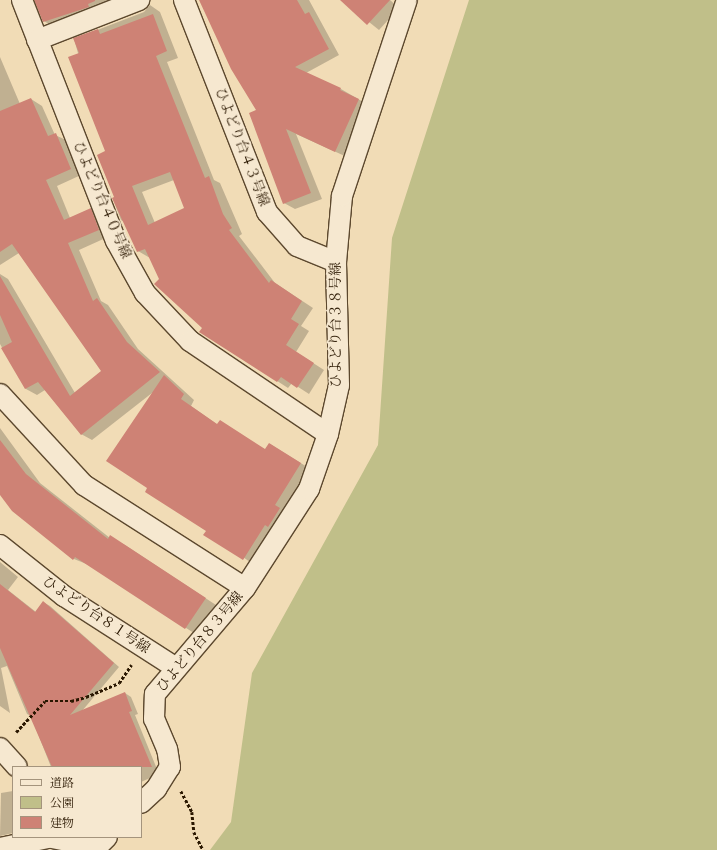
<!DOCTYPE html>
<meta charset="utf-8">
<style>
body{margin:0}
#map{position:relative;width:717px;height:850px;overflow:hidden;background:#f1dcb6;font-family:"Libre Bodoni","Noto Serif JP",serif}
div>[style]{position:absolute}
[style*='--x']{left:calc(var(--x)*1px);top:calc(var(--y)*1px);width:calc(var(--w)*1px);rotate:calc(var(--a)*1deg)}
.green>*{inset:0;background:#c0bf89}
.shadow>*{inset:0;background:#0003}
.building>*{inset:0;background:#ce8275}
.path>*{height:2.5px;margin-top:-1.25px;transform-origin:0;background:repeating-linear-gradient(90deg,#2a1700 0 3px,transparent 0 5px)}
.roads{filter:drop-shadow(1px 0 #5c482e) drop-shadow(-1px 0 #5c482e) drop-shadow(0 1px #5c482e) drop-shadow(0 -1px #5c482e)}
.street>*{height:20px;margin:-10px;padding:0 10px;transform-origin:10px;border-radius:10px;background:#f6e8d0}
span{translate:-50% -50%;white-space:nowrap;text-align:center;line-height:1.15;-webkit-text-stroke:3.5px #f6e8d0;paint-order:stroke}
.street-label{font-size:14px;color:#2a1700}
.legend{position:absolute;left:12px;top:766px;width:130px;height:72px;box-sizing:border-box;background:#f6e8d0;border:1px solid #a4947d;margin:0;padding:5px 7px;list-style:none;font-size:12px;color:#2a1700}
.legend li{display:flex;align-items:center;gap:8px;height:20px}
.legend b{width:20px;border:1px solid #a4947d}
</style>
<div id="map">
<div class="green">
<div style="clip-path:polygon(469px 0,717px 0,717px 850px,210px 850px,231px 822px,252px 673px,378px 445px,392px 238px)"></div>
</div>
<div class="shadow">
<div style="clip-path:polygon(35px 0,134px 0,55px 28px,44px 21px)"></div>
<div style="clip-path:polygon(200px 0,309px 0,339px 55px,306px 73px,341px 89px,370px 106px,347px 157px,296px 134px,322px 199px,295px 209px,284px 203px,258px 111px)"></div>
<div style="clip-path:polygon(346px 0,390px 0,399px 8px,379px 30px,344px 2px)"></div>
<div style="clip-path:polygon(evenodd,150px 5px,160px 12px,178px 58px,167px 62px,214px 180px,220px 183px,242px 234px,239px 236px,275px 283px,313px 308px,301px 326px,309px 331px,296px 352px,324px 370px,309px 394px,292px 383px,288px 388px,201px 332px,203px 328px,160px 279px,150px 258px,138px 251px,126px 223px,121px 220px,113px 199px,115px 198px,106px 152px,74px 39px,144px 12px,150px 5px,174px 180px,186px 208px,155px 223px,142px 192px,174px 180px)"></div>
<div style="clip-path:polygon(0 57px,20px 104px,31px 99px,42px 106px,55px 135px,66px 140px,81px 175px,57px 186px,70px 218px,91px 209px,101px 215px,110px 236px,79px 250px,101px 301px,108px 305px,138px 349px,194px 400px,191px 406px,218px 425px,266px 450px,270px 444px,312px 470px,254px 565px,148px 488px,152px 393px,92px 440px,81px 434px,45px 390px,37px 395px,26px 389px,0 344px,0 274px,8px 279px,75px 393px,103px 371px,19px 253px,0 265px)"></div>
<div style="clip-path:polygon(0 428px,40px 483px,110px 538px,125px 545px,219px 607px,200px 637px,89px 565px,74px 559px,0 493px)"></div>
<div style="clip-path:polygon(0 562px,18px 577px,8px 590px,36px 612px,43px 602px,50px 606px,119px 667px,82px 711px,125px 693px,131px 697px,138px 714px,135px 715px,159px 774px,141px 782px,141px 767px,51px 767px,31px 716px,27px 714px,7px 666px,1px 668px,10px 713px,0 706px)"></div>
<div style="clip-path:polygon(13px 791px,13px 833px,0 836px,1px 793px)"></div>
</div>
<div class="building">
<div style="clip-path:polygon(34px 0,95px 0,95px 1px,88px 4px,89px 7px,43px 22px)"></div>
<div style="clip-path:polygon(199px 0,297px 0,305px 14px,309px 12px,329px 49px,295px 67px,341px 88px,340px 90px,359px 99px,335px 152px,286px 129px,311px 193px,283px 204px,249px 113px,256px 110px,231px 69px)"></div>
<div style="clip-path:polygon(340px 0,390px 0,367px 25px)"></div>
<div style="clip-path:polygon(evenodd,153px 14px,167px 51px,156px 56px,205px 178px,209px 176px,223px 214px,232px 228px,229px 230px,269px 283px,271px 280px,302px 301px,291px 319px,299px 324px,286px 345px,314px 363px,297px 388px,281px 377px,277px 382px,199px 332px,202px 328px,154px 284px,159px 279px,145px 249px,137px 252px,112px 198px,114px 197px,97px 155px,105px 151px,68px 57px,79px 53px,73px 38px,98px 29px,100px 34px,153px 14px,170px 172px,184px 208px,148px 225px,132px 186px,170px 172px)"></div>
<div style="clip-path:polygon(31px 98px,48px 136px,56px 133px,71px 169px,46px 180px,64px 220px,91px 208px,99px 230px,68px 243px,93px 301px,97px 298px,127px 342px,160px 372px,81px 435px,38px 382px,25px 389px,1px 348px,12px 342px,0 315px,0 276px,70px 396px,101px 371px,12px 244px,0 252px,0 111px)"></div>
<div style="clip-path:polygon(164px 375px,184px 394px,181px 399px,217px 424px,220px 420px,265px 449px,269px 443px,301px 463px,275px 505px,280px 508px,268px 527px,265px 525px,243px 560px,203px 535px,206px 531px,145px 492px,147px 488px,106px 461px)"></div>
<div style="clip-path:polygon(0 440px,26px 474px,108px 539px,110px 535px,206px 598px,185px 629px,75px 557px,73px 560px,12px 511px,0 495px)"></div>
<div style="clip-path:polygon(0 584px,35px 612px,43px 601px,114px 663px,70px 715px,125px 692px,132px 711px,129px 712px,152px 767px,52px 767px,0 648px)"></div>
</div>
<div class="path">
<div style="--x:16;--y:732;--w:42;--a:-46.9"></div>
<div style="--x:45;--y:701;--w:26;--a:0"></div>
<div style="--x:71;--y:701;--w:16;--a:-15"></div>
<div style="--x:86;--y:697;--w:36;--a:-23"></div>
<div style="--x:119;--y:683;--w:22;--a:-56"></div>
<div style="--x:181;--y:791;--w:24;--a:62"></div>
<div style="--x:192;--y:812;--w:20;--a:84"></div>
<div style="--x:194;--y:832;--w:20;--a:63"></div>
</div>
<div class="roads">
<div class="street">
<div style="--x:22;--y:0;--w:259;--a:68.7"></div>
<div style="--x:116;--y:241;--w:60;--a:60.9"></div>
<div style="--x:145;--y:293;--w:66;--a:46.8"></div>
<div style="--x:190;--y:341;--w:166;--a:34"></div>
<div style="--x:184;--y:0;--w:228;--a:68.6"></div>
<div style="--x:267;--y:212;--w:45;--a:48.6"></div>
<div style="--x:297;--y:246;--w:42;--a:22.3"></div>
<div style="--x:37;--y:40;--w:110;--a:-21.4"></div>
<div style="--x:0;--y:394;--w:124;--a:47.3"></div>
<div style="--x:84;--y:485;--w:191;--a:32.6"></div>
<div style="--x:245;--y:588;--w:118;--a:-57.1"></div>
<div style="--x:309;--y:489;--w:58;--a:-70.9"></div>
<div style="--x:328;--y:434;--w:50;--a:-77.3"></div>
<div style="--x:339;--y:385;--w:123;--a:-91.4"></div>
<div style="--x:336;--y:262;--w:66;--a:-84.8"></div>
<div style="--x:342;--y:196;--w:206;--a:-71.7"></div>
<div style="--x:0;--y:545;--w:82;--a:38.6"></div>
<div style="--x:64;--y:596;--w:133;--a:32.7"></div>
<div style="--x:0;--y:748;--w:25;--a:48"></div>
<div style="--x:141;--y:803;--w:21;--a:-43"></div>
<div style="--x:156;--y:789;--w:26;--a:-58"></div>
<div style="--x:170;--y:767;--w:18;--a:-99"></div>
<div style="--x:167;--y:749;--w:33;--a:-113"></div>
<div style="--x:154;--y:719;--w:25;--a:-88"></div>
<div style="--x:155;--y:694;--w:139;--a:-49.7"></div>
<div style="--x:47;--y:837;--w:51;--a:11.3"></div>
<div style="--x:97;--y:847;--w:14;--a:-45"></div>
<div style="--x:0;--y:848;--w:49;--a:-11.8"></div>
</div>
</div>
<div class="street-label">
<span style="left:242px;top:147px;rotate:69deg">ひよどり台４３号線</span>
<span style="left:102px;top:200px;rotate:67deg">ひよどり台４０号線</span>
<span style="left:336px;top:325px;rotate:-90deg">ひよどり台３８号線</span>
<span style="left:96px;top:615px;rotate:34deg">ひよどり台８１号線</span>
<span style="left:200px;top:642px;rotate:-50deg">ひよどり台８３号線</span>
</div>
<ul class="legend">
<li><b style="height:5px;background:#f6e8d0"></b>道路</li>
<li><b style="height:11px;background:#c0bf89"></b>公園</li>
<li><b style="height:11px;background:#ce8275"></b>建物</li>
</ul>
</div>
